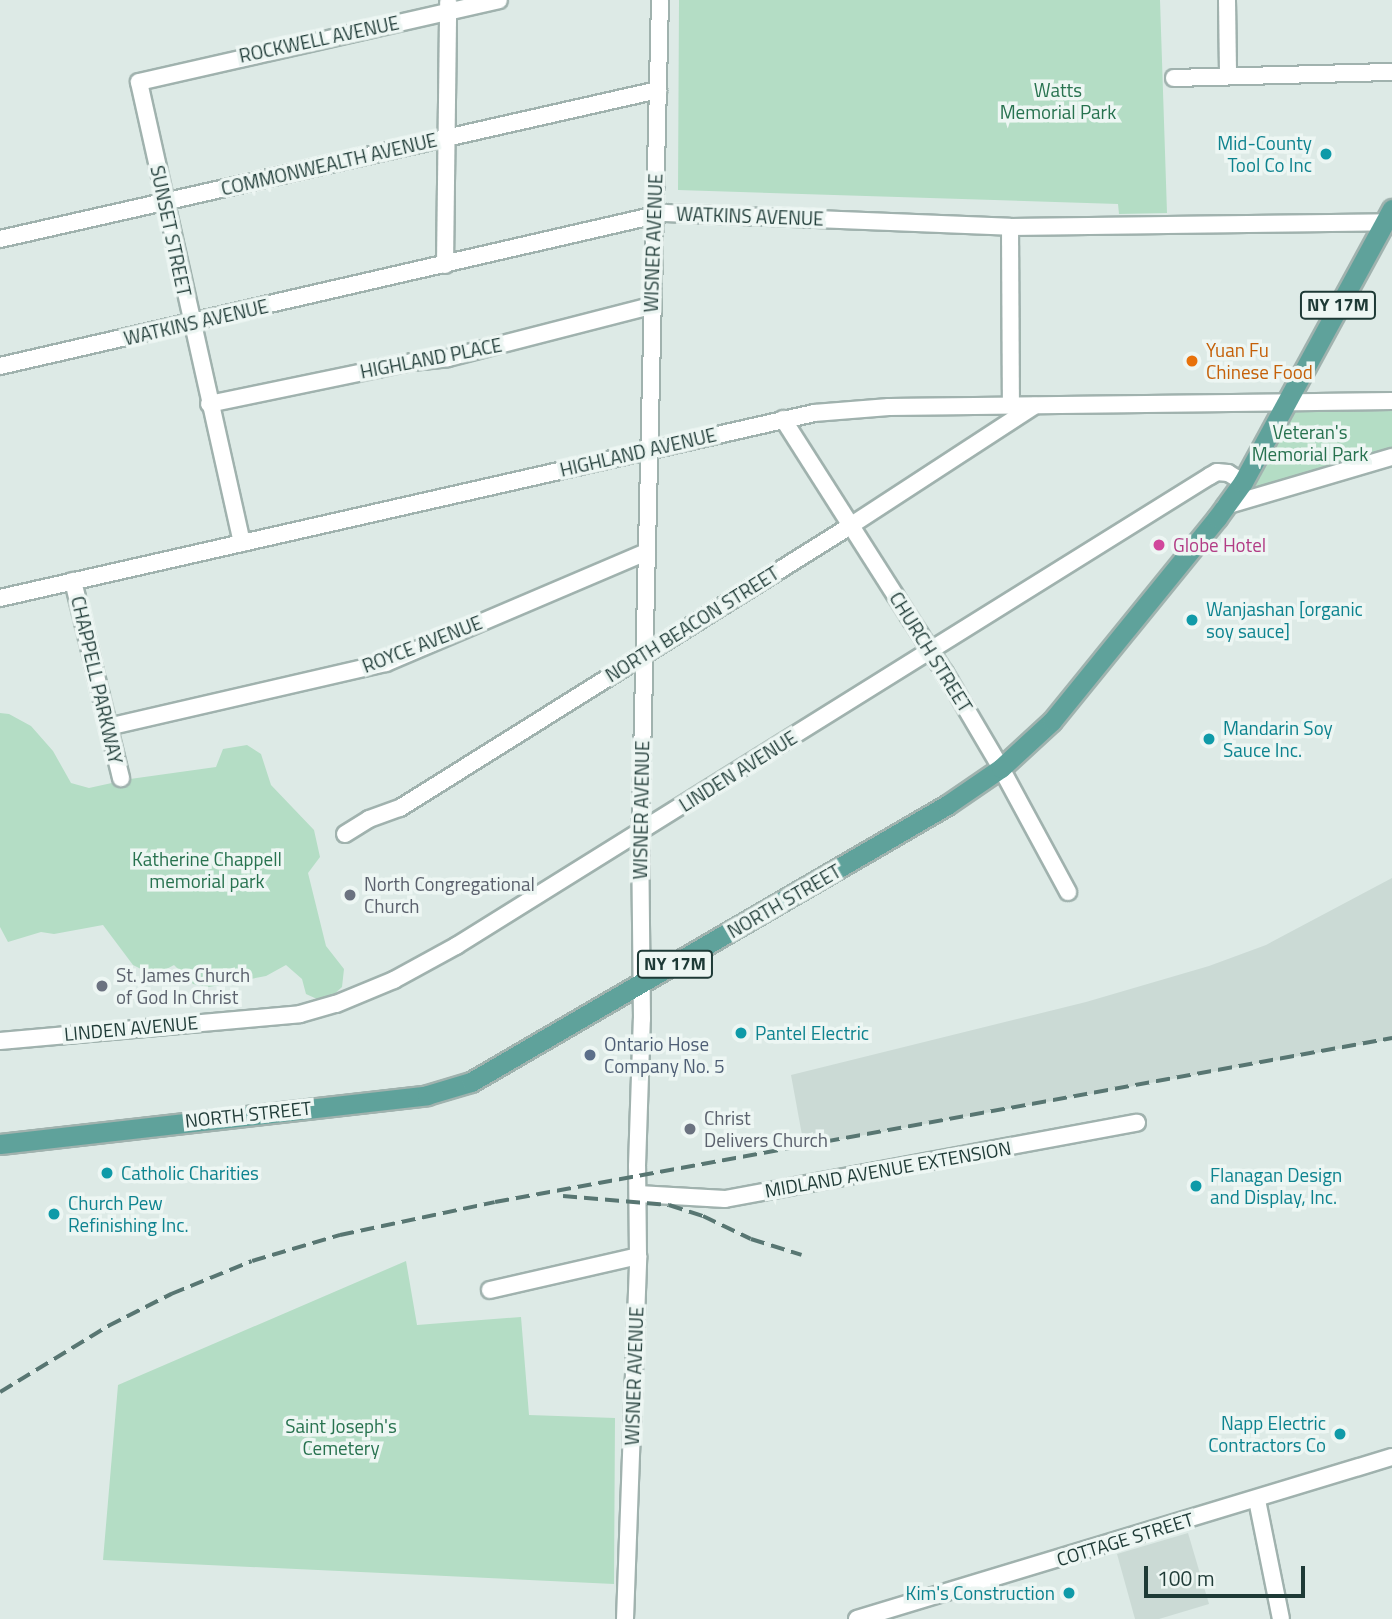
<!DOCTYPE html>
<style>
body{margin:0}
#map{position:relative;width:1392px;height:1619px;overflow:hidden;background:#ddeae6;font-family:"Titillium Web",sans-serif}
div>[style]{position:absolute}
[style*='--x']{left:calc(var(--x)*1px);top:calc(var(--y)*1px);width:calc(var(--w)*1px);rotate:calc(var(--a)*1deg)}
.built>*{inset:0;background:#cbdad5}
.green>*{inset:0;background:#b4ddc5}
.roads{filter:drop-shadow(2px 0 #a0b2ae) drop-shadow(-2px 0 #a0b2ae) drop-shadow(0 2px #a0b2ae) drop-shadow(0 -2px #a0b2ae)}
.minor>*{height:16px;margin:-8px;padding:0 8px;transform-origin:8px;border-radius:8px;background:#fff}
.major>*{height:19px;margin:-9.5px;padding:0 9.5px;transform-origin:9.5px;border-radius:9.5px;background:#5fa29b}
.rail>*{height:3.5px;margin-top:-1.75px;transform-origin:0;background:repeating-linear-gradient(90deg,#587672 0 14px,transparent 0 21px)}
.dots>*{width:19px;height:19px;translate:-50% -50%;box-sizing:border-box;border:4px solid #edf6f3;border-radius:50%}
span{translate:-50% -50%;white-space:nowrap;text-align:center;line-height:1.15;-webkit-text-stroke:7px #edf6f3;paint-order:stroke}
.shield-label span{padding:2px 5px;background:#edf6f3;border:2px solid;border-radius:5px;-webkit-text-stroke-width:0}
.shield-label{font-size:18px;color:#1e3a36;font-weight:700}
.street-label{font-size:19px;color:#1e3a36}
.park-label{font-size:19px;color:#27724f}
.culture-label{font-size:19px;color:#0d838f}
.right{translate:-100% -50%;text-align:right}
.left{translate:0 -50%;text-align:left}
.food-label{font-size:19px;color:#c56008}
.hotel-label{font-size:19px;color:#b23c85}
.worship-label{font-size:19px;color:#5b616d}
.service-label{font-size:19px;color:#4e5e75}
.scale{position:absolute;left:1144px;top:1566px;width:161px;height:32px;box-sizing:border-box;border:4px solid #1e3a36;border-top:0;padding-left:9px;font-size:21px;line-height:24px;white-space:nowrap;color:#1e3a36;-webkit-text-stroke:5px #edf6f3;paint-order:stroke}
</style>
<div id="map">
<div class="built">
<div style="clip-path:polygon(1392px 878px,1392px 1039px,804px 1146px,791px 1075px,1086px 1002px,1209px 966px,1266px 945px)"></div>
<div style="clip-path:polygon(1188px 1533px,1209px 1604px,1159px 1619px,1135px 1619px,1117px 1554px)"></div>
</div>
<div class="green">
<div style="clip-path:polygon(679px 0,1160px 0,1167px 213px,1119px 214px,1118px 204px,678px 190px)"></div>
<div style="clip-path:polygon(1392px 411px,1392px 449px,1270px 488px,1256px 486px,1256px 479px,1293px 412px)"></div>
<div style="clip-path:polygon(0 713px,9px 714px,31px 726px,53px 751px,71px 783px,89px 788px,130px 779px,216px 767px,223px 749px,247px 745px,261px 754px,271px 785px,314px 830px,320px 857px,308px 873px,326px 946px,344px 969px,342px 987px,331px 997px,317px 999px,306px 994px,302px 979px,286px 965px,266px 976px,209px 987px,193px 984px,174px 965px,161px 972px,147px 972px,133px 965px,103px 925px,54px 934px,41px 932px,8px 942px,0 927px)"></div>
<div style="clip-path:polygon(406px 1261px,417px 1325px,521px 1317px,529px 1415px,615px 1418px,614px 1584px,103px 1560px,118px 1385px)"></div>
</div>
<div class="roads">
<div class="minor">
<div style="--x:1227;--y:0;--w:75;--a:89.2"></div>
<div style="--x:1174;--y:78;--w:218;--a:-1.6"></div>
<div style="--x:1010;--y:227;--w:179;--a:89.7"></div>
<div style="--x:0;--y:239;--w:675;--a:-12.76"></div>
<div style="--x:445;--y:265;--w:263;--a:-89.3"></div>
<div style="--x:0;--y:366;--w:682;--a:-12.96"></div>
<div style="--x:665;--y:213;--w:345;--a:2.3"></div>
<div style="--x:1010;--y:227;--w:382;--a:-0.7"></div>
<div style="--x:209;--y:404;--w:207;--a:-11.7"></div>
<div style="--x:412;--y:362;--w:36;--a:-6"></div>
<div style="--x:448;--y:358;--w:210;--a:-14.4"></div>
<div style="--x:783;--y:419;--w:301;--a:57.5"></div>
<div style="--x:945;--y:673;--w:110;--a:59.5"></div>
<div style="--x:1001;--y:768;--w:141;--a:61.6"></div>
<div style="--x:1225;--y:506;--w:174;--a:-16.4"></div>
<div style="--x:242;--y:543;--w:472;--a:-102.6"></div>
<div style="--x:139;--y:82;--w:369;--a:-12.8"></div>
<div style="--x:73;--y:581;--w:203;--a:76.3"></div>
<div style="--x:0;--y:598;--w:835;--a:-12.8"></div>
<div style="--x:814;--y:413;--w:75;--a:-4.6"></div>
<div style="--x:889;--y:407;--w:503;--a:-0.68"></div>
<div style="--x:108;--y:727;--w:285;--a:-13"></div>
<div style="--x:386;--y:663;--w:283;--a:-23.1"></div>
<div style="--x:345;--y:834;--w:28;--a:-32"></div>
<div style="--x:369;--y:819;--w:33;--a:-20"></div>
<div style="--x:400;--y:808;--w:531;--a:-32.07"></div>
<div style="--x:850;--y:526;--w:220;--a:-33.1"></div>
<div style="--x:0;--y:1041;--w:301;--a:-5.1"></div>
<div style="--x:300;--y:1014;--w:37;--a:-16"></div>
<div style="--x:336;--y:1004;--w:63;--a:-22.5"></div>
<div style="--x:394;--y:980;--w:71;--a:-28.7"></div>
<div style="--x:456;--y:946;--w:888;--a:-31.94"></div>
<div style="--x:1210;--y:476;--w:8;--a:-30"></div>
<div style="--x:1217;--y:472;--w:11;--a:5"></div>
<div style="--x:1228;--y:473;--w:17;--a:31"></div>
<div style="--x:638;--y:1194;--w:87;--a:3.3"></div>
<div style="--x:725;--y:1199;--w:419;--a:-10.5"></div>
<div style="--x:490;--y:1290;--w:152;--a:-12.9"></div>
<div style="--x:1257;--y:1500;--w:121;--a:78.6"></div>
<div style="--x:625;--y:1619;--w:363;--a:-87.9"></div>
<div style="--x:638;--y:1256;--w:90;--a:-90.6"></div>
<div style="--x:637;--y:1166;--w:147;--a:-88.1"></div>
<div style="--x:642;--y:1019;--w:177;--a:-90.6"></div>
<div style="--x:640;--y:842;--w:842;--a:-88.64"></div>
<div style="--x:857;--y:1619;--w:559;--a:-16.85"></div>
</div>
<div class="major">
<div style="--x:0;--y:1144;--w:430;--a:-6.5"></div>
<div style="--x:427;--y:1095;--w:46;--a:-16.5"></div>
<div style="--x:471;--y:1082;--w:551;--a:-30.2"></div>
<div style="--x:947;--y:805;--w:65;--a:-34.4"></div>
<div style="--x:1001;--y:768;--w:69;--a:-42.7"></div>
<div style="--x:1052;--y:721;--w:262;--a:-50.9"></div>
<div style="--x:1217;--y:518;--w:44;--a:-54.2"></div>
<div style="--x:1243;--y:482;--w:311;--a:-61.4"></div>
</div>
</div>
<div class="rail">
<div style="--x:563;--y:1196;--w:106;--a:4.9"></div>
<div style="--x:669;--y:1205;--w:36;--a:18"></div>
<div style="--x:703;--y:1216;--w:53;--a:25.6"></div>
<div style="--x:751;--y:1239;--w:53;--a:17.4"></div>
<div style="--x:0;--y:1392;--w:127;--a:-31.4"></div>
<div style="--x:108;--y:1326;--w:71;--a:-26.9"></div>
<div style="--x:171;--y:1294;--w:87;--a:-22.2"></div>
<div style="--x:252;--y:1261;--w:92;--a:-16.5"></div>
<div style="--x:340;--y:1235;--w:158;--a:-12"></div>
<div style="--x:495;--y:1202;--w:912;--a:-10.36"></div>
</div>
<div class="dots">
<div style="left:1326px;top:154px;background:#0f9aa8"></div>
<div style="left:1192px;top:361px;background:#e8710a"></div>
<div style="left:1159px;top:545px;background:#d1479c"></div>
<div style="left:1192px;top:620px;background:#0f9aa8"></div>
<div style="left:1209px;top:739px;background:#0f9aa8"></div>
<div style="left:350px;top:895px;background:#6b7280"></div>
<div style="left:102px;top:986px;background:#6b7280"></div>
<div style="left:741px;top:1033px;background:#0f9aa8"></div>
<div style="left:590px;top:1055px;background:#5c6f8a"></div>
<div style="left:690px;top:1129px;background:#6b7280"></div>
<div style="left:107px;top:1173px;background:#0f9aa8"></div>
<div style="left:1196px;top:1186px;background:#0f9aa8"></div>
<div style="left:54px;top:1214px;background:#0f9aa8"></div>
<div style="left:1340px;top:1434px;background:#0f9aa8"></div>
<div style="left:1069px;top:1593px;background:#0f9aa8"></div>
</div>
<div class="shield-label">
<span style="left:1338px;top:305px">NY 17M</span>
<span style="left:675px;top:964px">NY 17M</span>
</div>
<div class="street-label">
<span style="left:319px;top:39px;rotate:-12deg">ROCKWELL AVENUE</span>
<span style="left:329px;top:164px;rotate:-13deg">COMMONWEALTH AVENUE</span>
<span style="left:750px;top:216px;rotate:2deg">WATKINS AVENUE</span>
<span style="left:171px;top:231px;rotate:78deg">SUNSET STREET</span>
<span style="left:653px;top:243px;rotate:-88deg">WISNER AVENUE</span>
<span style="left:196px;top:322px;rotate:-13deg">WATKINS AVENUE</span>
<span style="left:431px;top:358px;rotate:-11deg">HIGHLAND PLACE</span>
<span style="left:638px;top:452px;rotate:-13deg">HIGHLAND AVENUE</span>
<span style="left:692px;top:624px;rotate:-32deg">NORTH BEACON STREET</span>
<span style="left:422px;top:644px;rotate:-21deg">ROYCE AVENUE</span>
<span style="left:931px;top:652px;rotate:58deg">CHURCH STREET</span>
<span style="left:97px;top:680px;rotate:77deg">CHAPPELL PARKWAY</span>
<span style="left:738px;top:771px;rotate:-32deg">LINDEN AVENUE</span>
<span style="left:641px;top:810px;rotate:-89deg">WISNER AVENUE</span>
<span style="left:784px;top:901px;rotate:-30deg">NORTH STREET</span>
<span style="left:131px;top:1028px;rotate:-5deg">LINDEN AVENUE</span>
<span style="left:248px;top:1114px;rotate:-6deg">NORTH STREET</span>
<span style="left:888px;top:1169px;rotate:-10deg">MIDLAND AVENUE EXTENSION</span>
<span style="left:634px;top:1376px;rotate:-88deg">WISNER AVENUE</span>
<span style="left:1125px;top:1539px;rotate:-17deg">COTTAGE STREET</span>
</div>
<div class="park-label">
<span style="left:1058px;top:101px">Watts<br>Memorial Park</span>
<span style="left:1310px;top:443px">Veteran's<br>Memorial Park</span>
<span style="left:207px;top:870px">Katherine Chappell<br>memorial park</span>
<span style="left:341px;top:1437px">Saint Joseph's<br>Cemetery</span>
</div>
<div class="culture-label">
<span class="right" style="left:1312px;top:154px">Mid-County<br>Tool Co Inc</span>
<span class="left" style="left:1206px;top:620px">Wanjashan [organic<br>soy sauce]</span>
<span class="left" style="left:1223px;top:739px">Mandarin Soy<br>Sauce Inc.</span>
<span class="left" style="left:755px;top:1033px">Pantel Electric</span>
<span class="left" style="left:121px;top:1173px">Catholic Charities</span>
<span class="left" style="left:1210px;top:1186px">Flanagan Design<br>and Display, Inc.</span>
<span class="left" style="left:68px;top:1214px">Church Pew<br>Refinishing Inc.</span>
<span class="right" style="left:1326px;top:1434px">Napp Electric<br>Contractors Co</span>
<span class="right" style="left:1055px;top:1593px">Kim's Construction</span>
</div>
<div class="food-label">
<span class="left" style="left:1206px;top:361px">Yuan Fu<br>Chinese Food</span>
</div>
<div class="hotel-label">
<span class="left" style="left:1173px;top:545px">Globe Hotel</span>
</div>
<div class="worship-label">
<span class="left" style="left:364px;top:895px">North Congregational<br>Church</span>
<span class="left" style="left:116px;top:986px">St. James Church<br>of God In Christ</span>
<span class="left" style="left:704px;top:1129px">Christ<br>Delivers Church</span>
</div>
<div class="service-label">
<span class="left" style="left:604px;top:1055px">Ontario Hose<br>Company No. 5</span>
</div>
<div class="scale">100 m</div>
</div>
